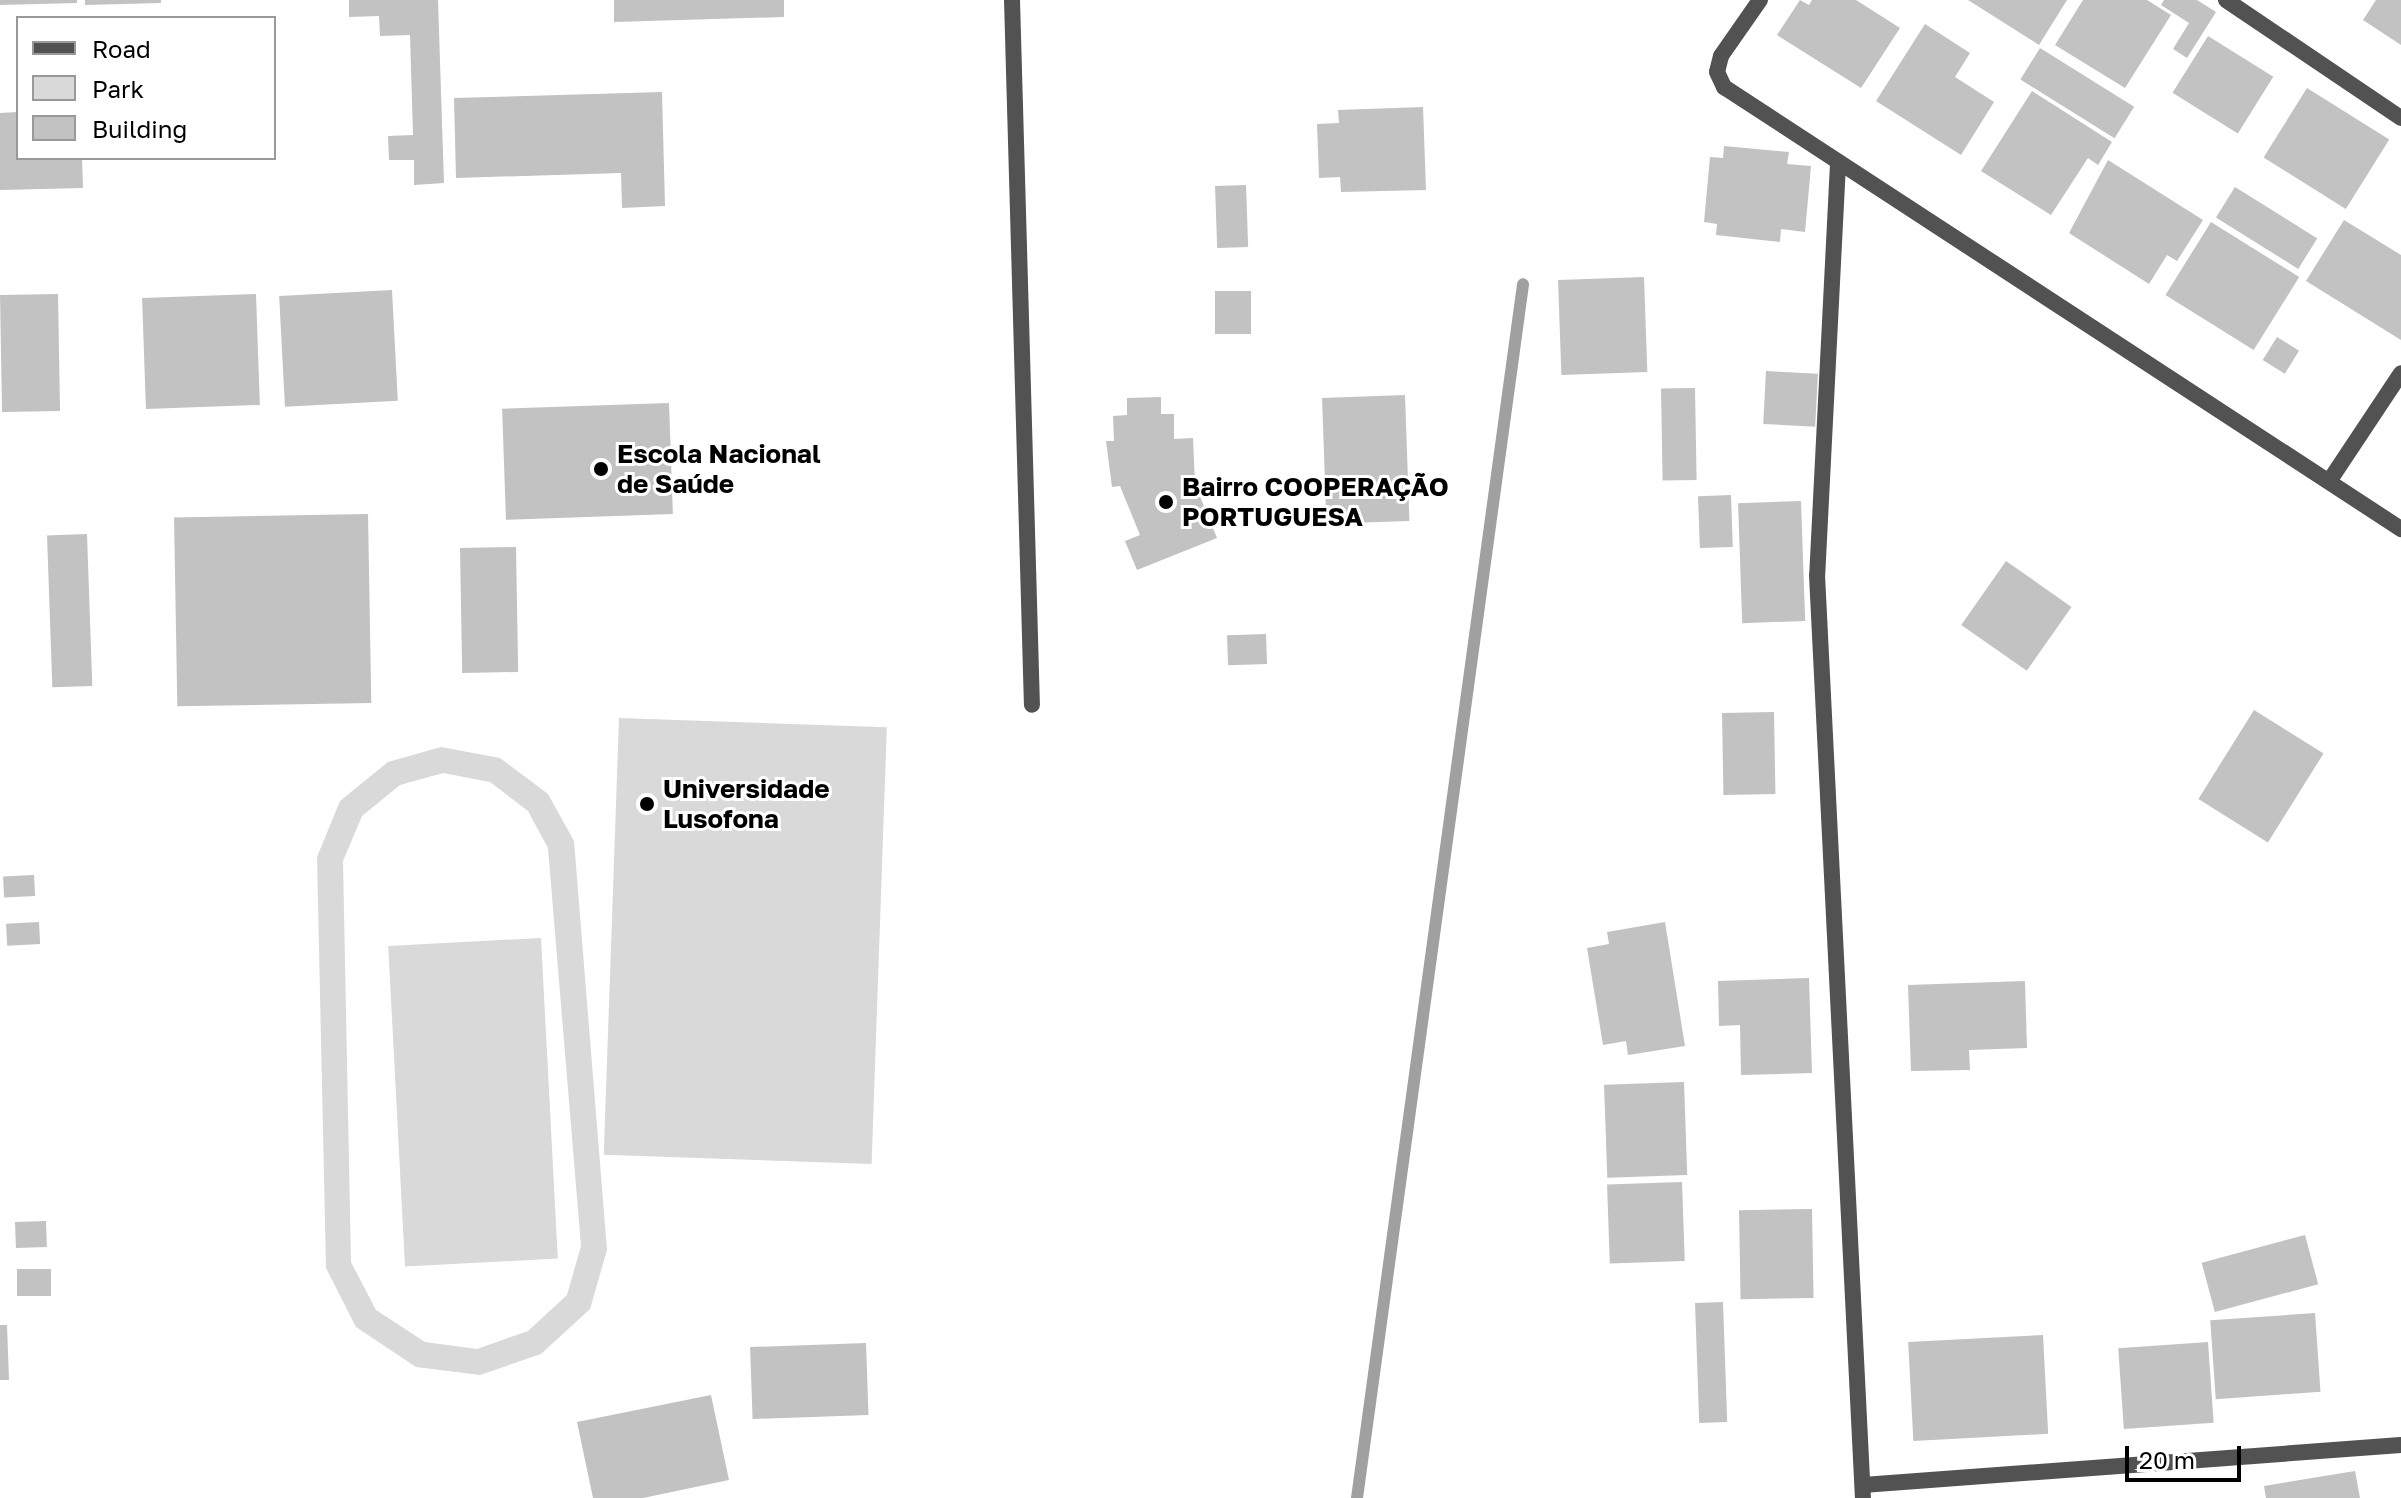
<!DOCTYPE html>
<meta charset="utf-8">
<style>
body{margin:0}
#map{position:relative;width:2401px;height:1498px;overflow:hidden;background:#fff;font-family:"Golos Text",sans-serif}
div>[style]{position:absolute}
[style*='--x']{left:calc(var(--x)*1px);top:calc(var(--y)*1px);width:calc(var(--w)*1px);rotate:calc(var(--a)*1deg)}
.green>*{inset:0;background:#d9d9d9;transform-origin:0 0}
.stream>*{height:12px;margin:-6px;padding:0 6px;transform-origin:6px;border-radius:6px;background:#a0a0a0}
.building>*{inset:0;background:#c2c2c2;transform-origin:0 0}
.street>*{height:16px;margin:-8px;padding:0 8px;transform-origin:8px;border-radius:8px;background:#525252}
.dots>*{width:22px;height:22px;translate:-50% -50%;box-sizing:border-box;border:4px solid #fff;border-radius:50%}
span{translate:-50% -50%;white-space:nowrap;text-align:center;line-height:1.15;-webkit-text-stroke:6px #fff;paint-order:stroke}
.poi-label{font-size:26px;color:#000;font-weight:700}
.left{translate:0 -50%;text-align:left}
.legend{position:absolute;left:16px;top:16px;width:260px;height:144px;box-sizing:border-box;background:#fff;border:2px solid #999;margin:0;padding:10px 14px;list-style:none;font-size:24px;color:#000}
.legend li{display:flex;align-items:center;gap:16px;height:40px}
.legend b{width:40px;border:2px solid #999}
.scale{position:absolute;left:2125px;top:1446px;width:116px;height:36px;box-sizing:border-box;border:4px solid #000;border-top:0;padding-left:10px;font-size:24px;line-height:28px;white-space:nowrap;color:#000;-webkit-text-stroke:6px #fff;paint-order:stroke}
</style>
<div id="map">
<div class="green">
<div style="left:619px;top:718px;width:268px;height:437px;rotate:2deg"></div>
<div style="clip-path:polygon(evenodd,441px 747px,500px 758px,548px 794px,574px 841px,607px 1250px,590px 1309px,541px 1354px,480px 1375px,416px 1367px,356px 1327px,326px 1268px,317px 857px,340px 801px,388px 762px,441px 747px,443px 773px,490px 782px,528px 811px,548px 848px,581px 1246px,567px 1295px,528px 1331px,477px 1349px,425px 1342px,376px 1310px,351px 1262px,343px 861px,362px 816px,400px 785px,443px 773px)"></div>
<div style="left:541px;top:938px;width:321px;height:153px;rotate:87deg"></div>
</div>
<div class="stream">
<div style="--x:1357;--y:1498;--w:1225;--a:-82.21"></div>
</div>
<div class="building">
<div style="clip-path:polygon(0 0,77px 0,77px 3px,0 5px)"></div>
<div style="clip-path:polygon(85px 0,161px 0,161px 3px,85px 5px)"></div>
<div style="clip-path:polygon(349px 0,438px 0,444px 183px,414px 185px,414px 160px,389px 160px,388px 136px,413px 135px,410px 35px,380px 36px,379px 16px,349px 17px)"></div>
<div style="clip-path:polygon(614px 0,784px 0,784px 17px,614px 22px)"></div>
<div style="clip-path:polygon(1800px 0,1809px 5px,1812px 0,1856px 0,1900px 28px,1861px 88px,1777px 35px)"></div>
<div style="clip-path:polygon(1968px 0,2067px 0,2039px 45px)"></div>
<div style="clip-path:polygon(2083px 0,2147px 0,2171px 15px,2125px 88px,2055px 45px)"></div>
<div style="clip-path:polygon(2164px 0,2197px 0,2216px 12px,2187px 58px,2173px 49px,2189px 23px,2161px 5px)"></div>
<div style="clip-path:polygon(2376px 0,2401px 0,2401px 45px,2363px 20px)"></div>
<div style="clip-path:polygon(1925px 24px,1970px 53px,1955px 77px,1994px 102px,1961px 155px,1876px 101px)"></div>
<div style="left:2208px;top:36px;width:77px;height:67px;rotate:32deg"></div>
<div style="left:2040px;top:48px;width:111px;height:37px;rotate:32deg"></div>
<div style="left:2307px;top:88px;width:97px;height:82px;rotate:32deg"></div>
<div style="clip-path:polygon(2032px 91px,2112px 142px,2098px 165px,2088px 158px,2051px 215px,1981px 171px)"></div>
<div style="clip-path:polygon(662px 92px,665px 206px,622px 208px,621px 173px,456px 178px,454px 98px)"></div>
<div style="clip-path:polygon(1423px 107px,1426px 190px,1341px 192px,1340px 177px,1319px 178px,1317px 124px,1339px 123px,1338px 110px)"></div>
<div style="clip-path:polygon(18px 112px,18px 158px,82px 158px,83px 188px,0 190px,0 113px)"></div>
<div style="clip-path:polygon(1724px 146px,1789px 152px,1787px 164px,1811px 166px,1805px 232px,1781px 229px,1780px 242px,1716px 235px,1717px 224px,1704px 222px,1710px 157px,1723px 158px)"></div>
<div style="clip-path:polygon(2108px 160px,2203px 220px,2177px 261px,2167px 255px,2149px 284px,2069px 233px)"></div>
<div style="left:1246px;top:185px;width:62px;height:31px;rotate:88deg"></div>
<div style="left:2235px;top:187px;width:97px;height:36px;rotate:32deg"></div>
<div style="clip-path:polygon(2344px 220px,2401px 255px,2401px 340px,2306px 281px)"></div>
<div style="left:2211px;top:222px;width:104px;height:86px;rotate:32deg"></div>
<div style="left:1644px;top:277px;width:95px;height:86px;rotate:88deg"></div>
<div style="left:392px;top:290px;width:111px;height:113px;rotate:87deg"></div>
<div style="left:1215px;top:291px;width:36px;height:43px"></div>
<div style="left:58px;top:294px;width:117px;height:58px;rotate:89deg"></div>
<div style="left:256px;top:294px;width:111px;height:114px;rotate:88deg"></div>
<div style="left:2277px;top:337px;width:26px;height:27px;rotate:32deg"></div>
<div style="left:1766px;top:371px;width:52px;height:53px;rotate:3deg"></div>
<div style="left:1695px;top:388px;width:92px;height:34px;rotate:89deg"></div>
<div style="left:1405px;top:395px;width:126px;height:83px;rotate:88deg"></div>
<div style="clip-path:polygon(1161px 397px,1161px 414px,1174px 414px,1174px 439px,1193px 438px,1195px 484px,1217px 538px,1137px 570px,1125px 541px,1140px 535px,1120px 486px,1112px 487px,1106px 441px,1114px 441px,1113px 416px,1127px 415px,1127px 398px)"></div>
<div style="left:669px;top:403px;width:111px;height:167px;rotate:88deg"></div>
<div style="left:1731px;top:495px;width:52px;height:33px;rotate:88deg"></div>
<div style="left:1801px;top:501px;width:120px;height:63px;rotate:88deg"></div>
<div style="left:368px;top:514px;width:189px;height:194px;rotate:89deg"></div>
<div style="left:87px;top:534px;width:152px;height:40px;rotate:88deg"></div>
<div style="left:516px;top:547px;width:125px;height:56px;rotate:89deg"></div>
<div style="left:2006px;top:561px;width:80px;height:78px;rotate:35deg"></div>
<div style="left:1266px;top:634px;width:30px;height:39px;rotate:88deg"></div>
<div style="left:2254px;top:710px;width:82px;height:105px;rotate:32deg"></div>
<div style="left:1774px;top:712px;width:82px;height:52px;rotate:89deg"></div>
<div style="left:34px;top:875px;width:21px;height:31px;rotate:87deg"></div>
<div style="left:39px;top:922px;width:22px;height:33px;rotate:87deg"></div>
<div style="clip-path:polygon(1665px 922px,1685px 1046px,1628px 1055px,1626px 1041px,1603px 1045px,1587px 948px,1609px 944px,1607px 932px)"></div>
<div style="clip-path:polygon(1809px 978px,1812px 1073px,1741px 1075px,1740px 1025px,1719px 1026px,1718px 981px)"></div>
<div style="clip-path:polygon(2025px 981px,2027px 1048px,1969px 1050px,1970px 1070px,1911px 1071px,1908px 985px)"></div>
<div style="left:1684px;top:1082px;width:93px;height:80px;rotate:88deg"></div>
<div style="left:1682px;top:1182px;width:79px;height:75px;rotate:88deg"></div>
<div style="left:1812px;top:1209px;width:89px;height:73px;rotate:89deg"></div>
<div style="left:46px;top:1221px;width:26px;height:31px;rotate:88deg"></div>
<div style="left:2305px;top:1235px;width:51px;height:107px;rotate:75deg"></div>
<div style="left:51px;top:1269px;width:27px;height:34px;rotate:90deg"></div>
<div style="left:1723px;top:1302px;width:120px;height:28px;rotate:88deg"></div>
<div style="left:2315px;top:1313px;width:79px;height:105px;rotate:86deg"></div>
<div style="clip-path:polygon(0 1325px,7px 1325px,9px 1380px,0 1380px)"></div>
<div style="left:2043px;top:1335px;width:99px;height:135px;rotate:87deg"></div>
<div style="left:2208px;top:1342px;width:81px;height:90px;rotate:86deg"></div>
<div style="left:866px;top:1343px;width:72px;height:116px;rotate:88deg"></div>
<div style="clip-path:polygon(711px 1395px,729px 1480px,643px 1498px,593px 1498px,577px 1422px)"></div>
<div style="clip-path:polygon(2355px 1471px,2360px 1498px,2266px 1498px,2264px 1486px)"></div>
</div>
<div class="street">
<div style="--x:1012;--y:0;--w:705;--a:88.38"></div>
<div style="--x:1760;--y:0;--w:68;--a:124.9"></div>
<div style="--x:1721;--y:56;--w:16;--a:104"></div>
<div style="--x:1717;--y:72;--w:17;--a:65"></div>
<div style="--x:1724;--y:87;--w:809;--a:33.14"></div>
<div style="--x:2226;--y:0;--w:211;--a:34"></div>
<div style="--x:1838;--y:164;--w:412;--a:92.9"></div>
<div style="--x:1817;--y:575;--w:924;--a:87.15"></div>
<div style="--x:2330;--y:480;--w:128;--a:-56.4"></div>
<div style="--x:1863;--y:1485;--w:539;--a:-4.25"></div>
</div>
<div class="dots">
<div style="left:601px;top:469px;background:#000"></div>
<div style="left:1166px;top:502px;background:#000"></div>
<div style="left:647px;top:804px;background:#000"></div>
</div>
<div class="poi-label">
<span class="left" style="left:617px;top:469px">Escola Nacional<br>de Saúde</span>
<span class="left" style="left:1182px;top:502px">Bairro COOPERAÇÃO<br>PORTUGUESA</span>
<span class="left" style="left:663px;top:804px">Universidade<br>Lusofona</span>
</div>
<ul class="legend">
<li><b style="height:10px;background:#525252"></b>Road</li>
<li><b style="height:22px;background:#d9d9d9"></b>Park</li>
<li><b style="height:22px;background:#c2c2c2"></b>Building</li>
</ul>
<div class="scale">20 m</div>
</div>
